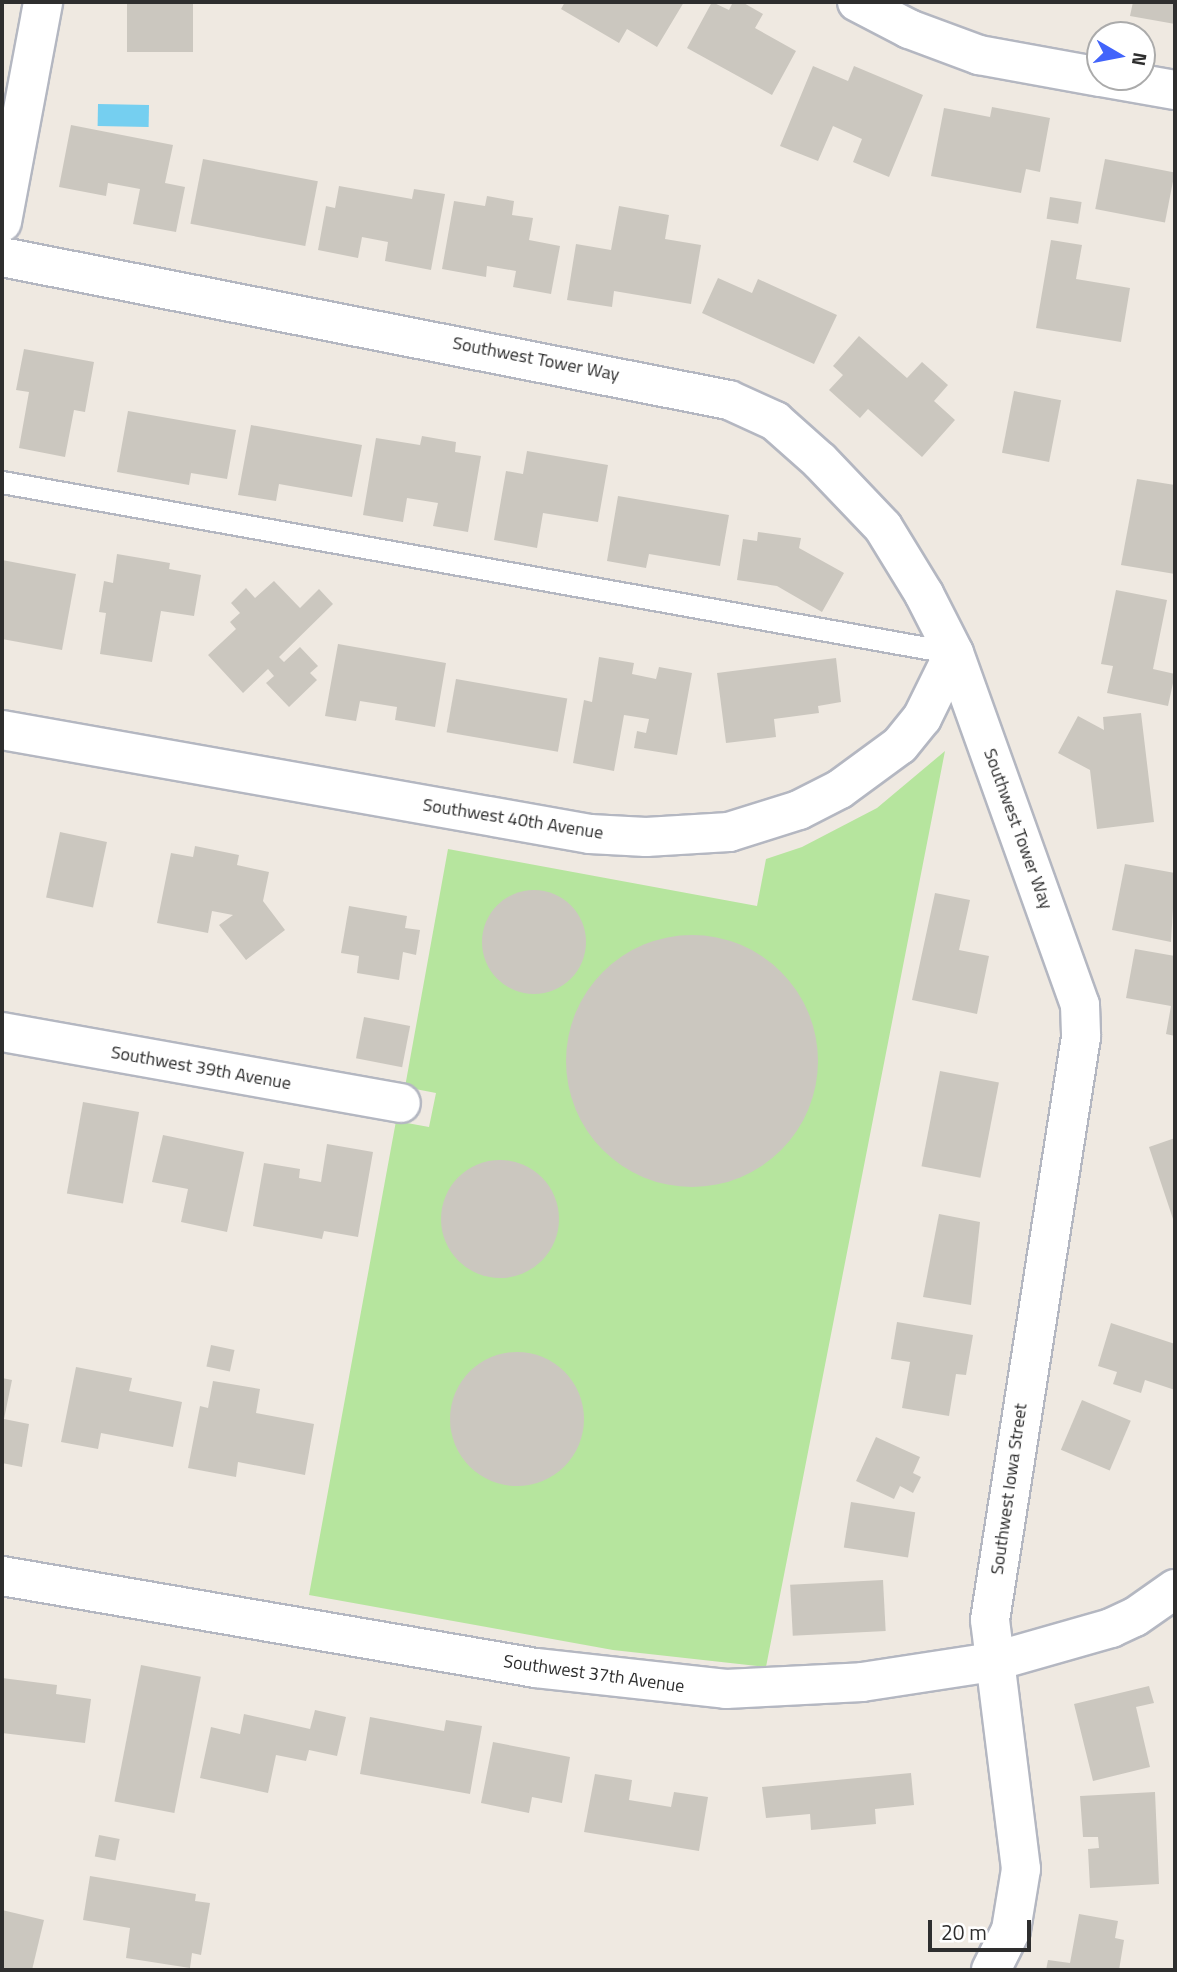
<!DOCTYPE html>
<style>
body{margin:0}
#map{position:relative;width:1177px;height:1972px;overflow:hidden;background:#efe9e1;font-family:"Titillium Web",sans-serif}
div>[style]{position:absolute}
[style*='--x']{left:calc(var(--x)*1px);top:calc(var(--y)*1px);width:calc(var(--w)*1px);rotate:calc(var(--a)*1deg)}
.green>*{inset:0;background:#b6e59e}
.water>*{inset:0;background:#75cff0;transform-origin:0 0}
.building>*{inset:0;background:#cbc7bf;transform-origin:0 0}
.round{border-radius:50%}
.roads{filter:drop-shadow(2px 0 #b4b7c1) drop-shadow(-2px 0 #b4b7c1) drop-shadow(0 2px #b4b7c1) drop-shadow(0 -2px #b4b7c1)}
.service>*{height:21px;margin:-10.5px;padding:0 10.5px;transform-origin:10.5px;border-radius:10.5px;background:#fff}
.minor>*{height:38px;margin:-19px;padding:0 19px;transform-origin:19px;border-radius:19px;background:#fff}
.tertiary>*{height:38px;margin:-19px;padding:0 19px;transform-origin:19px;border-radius:19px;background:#fff}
span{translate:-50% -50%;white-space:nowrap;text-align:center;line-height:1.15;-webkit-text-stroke:5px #fff;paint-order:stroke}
.street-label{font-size:18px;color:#2e2e2e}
.frame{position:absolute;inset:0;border:4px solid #2e2e2e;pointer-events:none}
.north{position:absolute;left:1086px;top:21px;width:70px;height:70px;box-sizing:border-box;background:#fff;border:2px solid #ababab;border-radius:50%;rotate:100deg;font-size:19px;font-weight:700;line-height:28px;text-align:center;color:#2e2e2e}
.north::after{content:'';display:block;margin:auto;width:24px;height:32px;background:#4264fb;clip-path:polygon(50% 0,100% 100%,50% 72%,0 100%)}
.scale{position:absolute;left:928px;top:1920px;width:103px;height:32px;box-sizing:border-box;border:4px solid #2e2e2e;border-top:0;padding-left:9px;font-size:21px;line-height:24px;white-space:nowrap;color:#2e2e2e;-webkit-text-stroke:5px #fff;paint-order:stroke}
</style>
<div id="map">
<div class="green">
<div style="clip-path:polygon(945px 751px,766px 1667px,613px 1650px,309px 1595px,396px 1121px,429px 1127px,436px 1093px,405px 1087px,448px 849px,757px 906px,766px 859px,802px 847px,877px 808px)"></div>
</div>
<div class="water">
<div style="left:98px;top:104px;width:51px;height:22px;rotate:1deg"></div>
</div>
<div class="building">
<div style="left:127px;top:2px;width:66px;height:50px"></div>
<div style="clip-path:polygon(565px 2px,684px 2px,657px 47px,627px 29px,619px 43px,561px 9px)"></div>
<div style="clip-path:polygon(712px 2px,729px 10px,733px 2px,742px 2px,763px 14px,755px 28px,796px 51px,772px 95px,687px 48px)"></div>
<div style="clip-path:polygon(1133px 2px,1175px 2px,1175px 24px,1130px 16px)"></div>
<div style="clip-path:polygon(813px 66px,848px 81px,854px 66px,923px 95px,889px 177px,853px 162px,862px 139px,833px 126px,818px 161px,780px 146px)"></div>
<div style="clip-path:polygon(992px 107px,1050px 118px,1040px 172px,1026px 169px,1021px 193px,931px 176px,944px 108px,990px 117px)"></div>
<div style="clip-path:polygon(71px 125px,173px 145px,165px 183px,185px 187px,176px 232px,133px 224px,140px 189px,108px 183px,106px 196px,59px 187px)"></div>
<div style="left:203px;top:159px;width:117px;height:66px;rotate:11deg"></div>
<div style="left:1105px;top:159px;width:71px;height:51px;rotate:11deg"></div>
<div style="clip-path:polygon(339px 186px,412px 199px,414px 189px,445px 194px,431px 270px,385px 261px,388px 242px,362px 237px,358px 258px,318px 250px,326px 206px,335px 208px)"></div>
<div style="clip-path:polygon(487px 196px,514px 201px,512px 215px,533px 218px,529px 240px,560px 246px,551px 294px,513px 287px,516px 271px,487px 266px,486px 277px,442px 269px,454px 201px,485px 206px)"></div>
<div style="left:1050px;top:197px;width:32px;height:22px;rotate:9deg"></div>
<div style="clip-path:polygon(619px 206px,669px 215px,665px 239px,701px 245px,691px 304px,614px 291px,612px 307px,567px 300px,576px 244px,611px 250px)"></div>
<div style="clip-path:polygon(1051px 240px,1082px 245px,1076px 279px,1130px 288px,1121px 342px,1036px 328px)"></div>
<div style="clip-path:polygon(718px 278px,752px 293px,758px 279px,837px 315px,814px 364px,702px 313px)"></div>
<div style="clip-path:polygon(859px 336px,907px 378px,922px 362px,948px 385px,934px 401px,955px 420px,922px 457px,868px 409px,860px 418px,829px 390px,843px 375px,833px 366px)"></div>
<div style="clip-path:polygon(24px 349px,94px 362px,85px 412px,74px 410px,65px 457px,19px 448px,29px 392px,16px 390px)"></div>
<div style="left:1014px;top:391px;width:48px;height:63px;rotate:11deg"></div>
<div style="clip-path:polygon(128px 411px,236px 430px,227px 479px,191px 473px,189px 485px,117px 472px)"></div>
<div style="clip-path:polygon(251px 425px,362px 445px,352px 497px,279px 484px,276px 501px,238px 495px)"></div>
<div style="clip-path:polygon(422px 436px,456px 442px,455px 452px,481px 456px,468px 532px,433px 526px,438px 503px,407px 498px,403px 522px,363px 515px,376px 438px,420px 445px)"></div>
<div style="clip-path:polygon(527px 451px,608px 465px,598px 522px,543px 513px,537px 548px,494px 540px,506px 471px,523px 474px)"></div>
<div style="clip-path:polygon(1137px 479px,1175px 485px,1175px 574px,1121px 565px)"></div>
<div style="clip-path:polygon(618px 496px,729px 515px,720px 566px,649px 554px,646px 568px,607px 561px)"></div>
<div style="clip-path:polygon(758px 532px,801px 538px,799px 548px,844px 573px,822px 612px,777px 586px,737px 580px,743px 539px,757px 541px)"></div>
<div style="clip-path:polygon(117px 554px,170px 563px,169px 569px,201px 575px,194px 616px,161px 611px,152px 662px,100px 654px,106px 613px,99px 612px,104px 581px,113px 583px)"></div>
<div style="clip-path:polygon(2px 560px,76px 574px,62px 650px,2px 639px)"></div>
<div style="clip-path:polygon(274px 581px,300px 608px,319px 589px,333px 604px,279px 657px,284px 662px,300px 647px,318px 666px,310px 673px,317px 680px,289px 707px,266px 683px,274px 676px,268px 669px,243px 693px,208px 655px,236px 629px,230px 622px,240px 613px,231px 603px,246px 588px,255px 598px)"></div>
<div style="clip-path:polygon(1116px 590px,1167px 600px,1153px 669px,1175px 674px,1168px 706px,1107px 693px,1113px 666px,1101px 664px)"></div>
<div style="clip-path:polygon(338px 644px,446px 663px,435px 727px,395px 720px,397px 707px,360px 701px,356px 721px,325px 716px)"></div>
<div style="clip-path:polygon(599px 657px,634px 663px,632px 674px,656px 679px,659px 667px,692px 673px,677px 755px,634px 748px,637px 731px,646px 733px,649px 719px,624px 715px,614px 771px,573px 763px,584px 700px,592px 702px)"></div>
<div style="clip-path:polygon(836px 658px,841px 702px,818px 706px,819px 713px,774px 719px,776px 737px,726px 743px,717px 673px)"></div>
<div style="left:456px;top:679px;width:113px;height:54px;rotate:10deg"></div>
<div style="clip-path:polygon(1141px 713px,1154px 822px,1097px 829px,1090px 770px,1058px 753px,1078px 716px,1104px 730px,1103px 717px)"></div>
<div style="left:60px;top:832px;width:48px;height:67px;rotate:12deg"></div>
<div style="clip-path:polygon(195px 846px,239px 855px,237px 865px,269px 872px,263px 901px,285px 930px,246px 960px,219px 925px,233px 915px,212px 911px,208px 933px,157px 923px,171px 853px,193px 857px)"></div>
<div style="clip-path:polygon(1125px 864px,1175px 873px,1171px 942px,1112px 930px)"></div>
<div class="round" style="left:482px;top:890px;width:104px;height:104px"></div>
<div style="clip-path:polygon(935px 893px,970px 900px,959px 950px,989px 956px,977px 1014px,912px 1000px)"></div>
<div style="clip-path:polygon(349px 906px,407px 916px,405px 928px,420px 930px,416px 955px,403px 952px,399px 980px,357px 973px,359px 956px,341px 953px)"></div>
<div class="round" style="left:566px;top:935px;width:252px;height:252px"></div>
<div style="clip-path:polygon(1135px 949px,1175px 956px,1175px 1036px,1166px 1034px,1171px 1006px,1126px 998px)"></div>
<div style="left:364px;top:1017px;width:47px;height:42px;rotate:11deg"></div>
<div style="left:940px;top:1071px;width:60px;height:97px;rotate:11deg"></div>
<div style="left:83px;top:1102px;width:57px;height:93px;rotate:10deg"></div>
<div style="clip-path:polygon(163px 1135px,244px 1152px,227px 1232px,181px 1222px,188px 1189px,152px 1182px)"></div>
<div style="clip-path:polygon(1175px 1138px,1175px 1225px,1149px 1147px)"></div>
<div style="clip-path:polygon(327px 1144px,373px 1152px,358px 1237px,324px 1231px,322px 1239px,253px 1226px,264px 1163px,300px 1169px,299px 1178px,321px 1182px)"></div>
<div class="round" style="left:441px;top:1160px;width:118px;height:118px"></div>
<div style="clip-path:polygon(939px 1214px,980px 1222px,971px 1305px,923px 1297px)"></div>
<div style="clip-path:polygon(897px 1322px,973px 1335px,966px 1375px,956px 1374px,949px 1416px,902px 1408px,910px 1362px,891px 1359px)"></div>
<div style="clip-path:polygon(1111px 1323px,1175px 1344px,1175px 1390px,1145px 1380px,1141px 1393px,1113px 1384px,1117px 1372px,1098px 1366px)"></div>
<div style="left:211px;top:1345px;width:24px;height:22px;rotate:12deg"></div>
<div class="round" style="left:450px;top:1352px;width:134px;height:134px"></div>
<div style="clip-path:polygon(76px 1367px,132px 1378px,129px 1391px,182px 1402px,173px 1447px,101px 1433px,98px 1449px,61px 1442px)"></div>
<div style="clip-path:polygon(2px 1378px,12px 1380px,4px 1419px,29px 1424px,22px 1467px,2px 1463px)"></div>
<div style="clip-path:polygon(213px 1381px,260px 1389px,256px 1413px,314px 1424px,305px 1475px,238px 1462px,236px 1477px,188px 1468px,200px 1406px,208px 1408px)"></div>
<div style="left:1082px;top:1400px;width:53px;height:54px;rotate:23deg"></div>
<div style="clip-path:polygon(876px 1437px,920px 1457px,913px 1473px,921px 1477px,913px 1493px,900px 1486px,894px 1499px,856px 1481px)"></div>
<div style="left:851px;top:1502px;width:65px;height:46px;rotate:9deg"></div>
<div style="left:883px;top:1580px;width:51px;height:93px;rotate:87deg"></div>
<div style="left:141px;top:1665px;width:61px;height:139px;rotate:11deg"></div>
<div style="clip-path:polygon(2px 1678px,57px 1685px,56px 1694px,91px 1699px,85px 1743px,2px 1733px)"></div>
<div style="clip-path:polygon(1149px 1686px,1154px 1703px,1136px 1707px,1150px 1767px,1093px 1781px,1074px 1704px)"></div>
<div style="clip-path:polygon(315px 1710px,346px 1717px,337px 1756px,309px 1750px,306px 1761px,276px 1755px,268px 1793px,200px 1778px,211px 1727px,240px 1734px,244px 1714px,310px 1729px)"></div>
<div style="clip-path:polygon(370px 1717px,444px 1731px,446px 1720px,482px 1726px,470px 1794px,360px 1774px)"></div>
<div style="clip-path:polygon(493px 1742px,570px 1757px,562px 1803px,532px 1797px,529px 1813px,481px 1803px)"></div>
<div style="clip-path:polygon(911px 1773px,914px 1805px,875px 1809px,876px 1824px,811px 1830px,810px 1814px,766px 1818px,762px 1787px)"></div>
<div style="clip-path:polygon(595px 1774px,632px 1780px,629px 1800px,671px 1807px,674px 1792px,708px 1797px,699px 1851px,584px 1832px)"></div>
<div style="clip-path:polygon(1155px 1792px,1159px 1884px,1090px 1888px,1088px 1849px,1099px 1848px,1098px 1837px,1083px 1837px,1080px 1796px)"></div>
<div style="left:99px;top:1835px;width:21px;height:22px;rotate:11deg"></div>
<div style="clip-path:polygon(90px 1876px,196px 1894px,195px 1901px,210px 1903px,201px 1955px,192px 1953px,190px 1968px,126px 1958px,130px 1928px,83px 1920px)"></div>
<div style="clip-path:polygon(2px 1910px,44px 1920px,32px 1970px,2px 1970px)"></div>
<div style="clip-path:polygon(1079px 1914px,1118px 1921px,1115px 1938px,1124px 1940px,1119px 1970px,1046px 1970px,1048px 1960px,1070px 1963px)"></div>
</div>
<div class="roads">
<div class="service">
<div style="--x:2;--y:482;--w:967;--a:10.18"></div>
</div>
<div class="minor">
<div style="--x:857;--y:2;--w:59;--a:27.4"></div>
<div style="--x:909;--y:29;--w:75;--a:20.4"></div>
<div style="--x:979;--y:55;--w:123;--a:10.3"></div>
<div style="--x:1101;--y:77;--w:75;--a:10"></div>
<div style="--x:2;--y:222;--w:224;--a:-79.4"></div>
<div style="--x:2;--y:257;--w:741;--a:11.13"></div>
<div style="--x:729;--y:400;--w:51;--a:24.5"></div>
<div style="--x:775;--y:421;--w:60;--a:41.6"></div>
<div style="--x:820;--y:461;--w:91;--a:46.3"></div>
<div style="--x:883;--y:527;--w:79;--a:58.5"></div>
<div style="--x:924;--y:594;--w:66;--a:63"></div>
<div style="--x:954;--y:653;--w:374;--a:70.3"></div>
<div style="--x:1080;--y:1005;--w:32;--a:88"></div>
<div style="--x:1081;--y:1037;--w:590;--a:98.87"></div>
<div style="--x:990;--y:1620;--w:251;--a:82.9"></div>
<div style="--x:1021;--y:1869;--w:62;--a:99.3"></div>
<div style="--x:1011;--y:1930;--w:45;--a:116.6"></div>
<div style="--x:2;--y:730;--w:597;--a:10.03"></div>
<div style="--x:590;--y:834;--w:56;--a:3.1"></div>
<div style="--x:646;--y:837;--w:83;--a:-3.4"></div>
<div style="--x:729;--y:832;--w:73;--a:-17.4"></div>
<div style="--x:799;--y:810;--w:46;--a:-27.1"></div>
<div style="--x:840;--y:789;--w:74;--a:-36.3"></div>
<div style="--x:900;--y:745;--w:35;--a:-51"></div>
<div style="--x:922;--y:718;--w:72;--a:-63.8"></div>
<div style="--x:2;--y:1032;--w:405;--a:10.1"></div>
</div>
<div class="tertiary">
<div style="--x:2;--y:1576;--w:542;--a:9.78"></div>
<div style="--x:536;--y:1668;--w:191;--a:6.3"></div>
<div style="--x:726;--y:1689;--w:136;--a:-2.9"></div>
<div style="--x:862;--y:1682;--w:132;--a:-8.7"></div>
<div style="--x:992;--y:1662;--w:124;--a:-15.9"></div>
<div style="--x:1111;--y:1628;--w:26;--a:-25"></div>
<div style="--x:1135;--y:1617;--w:49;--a:-35"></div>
</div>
</div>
<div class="street-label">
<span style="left:536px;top:359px;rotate:11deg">Southwest Tower Way</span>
<span style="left:513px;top:819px;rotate:9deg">Southwest 40th Avenue</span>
<span style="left:1018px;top:829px;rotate:70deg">Southwest Tower Way</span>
<span style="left:201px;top:1068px;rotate:10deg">Southwest 39th Avenue</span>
<span style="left:1009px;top:1489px;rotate:-82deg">Southwest Iowa Street</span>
<span style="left:594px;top:1674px;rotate:8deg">Southwest 37th Avenue</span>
</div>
<div class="frame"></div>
<div class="north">N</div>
<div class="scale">20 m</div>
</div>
